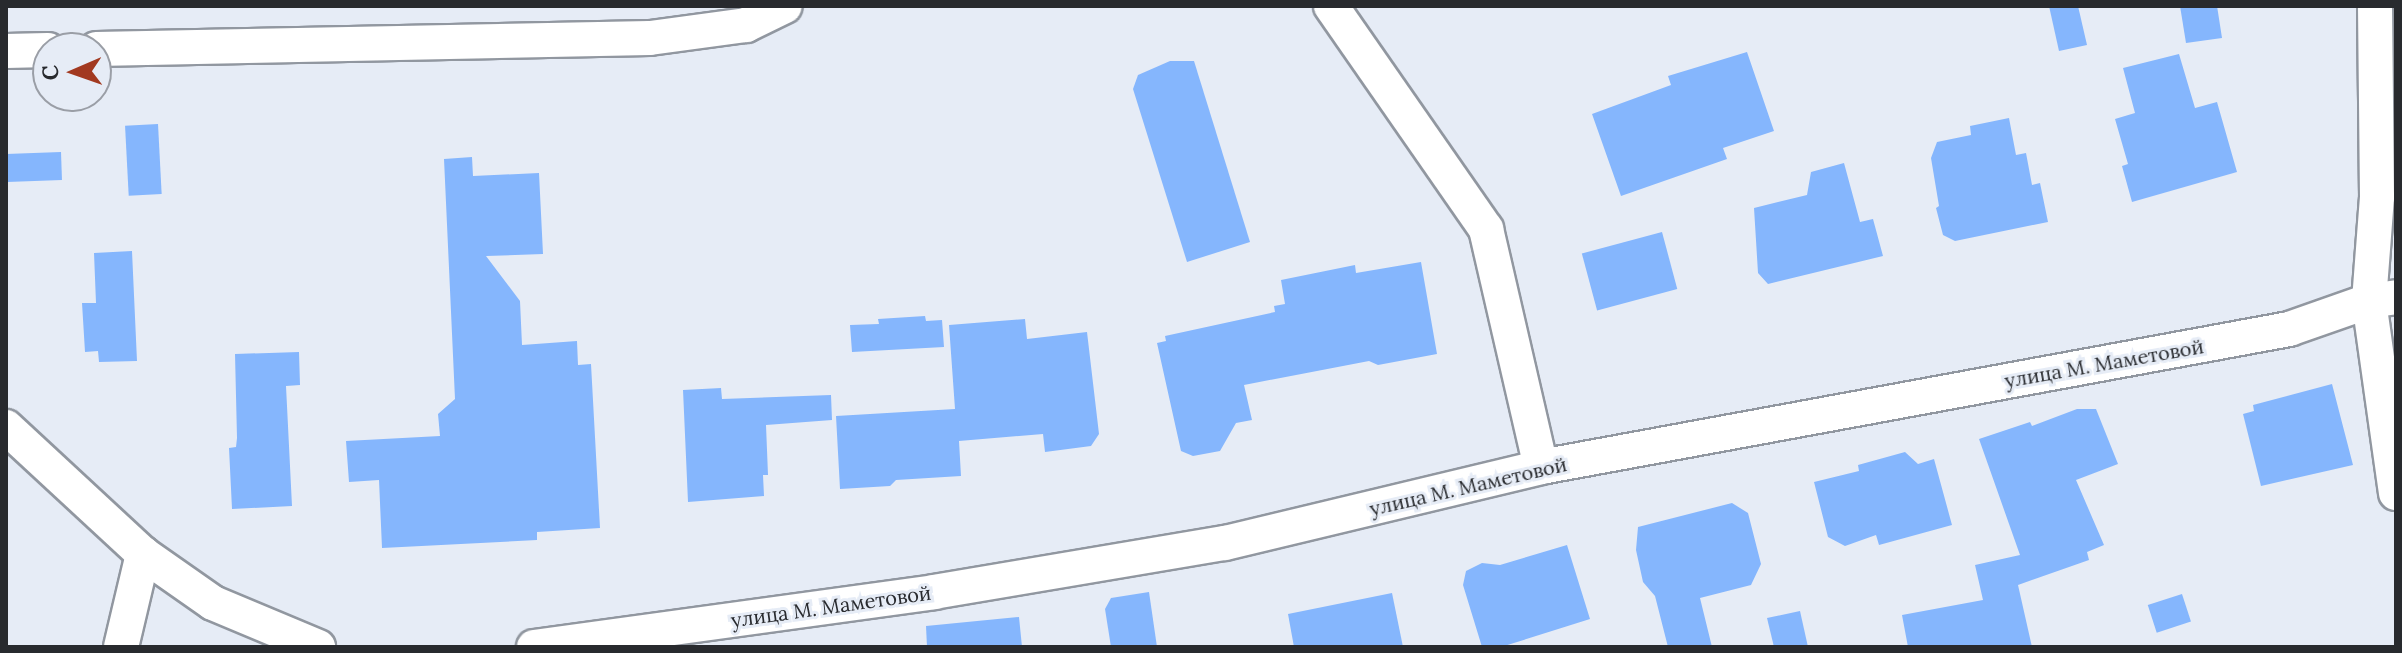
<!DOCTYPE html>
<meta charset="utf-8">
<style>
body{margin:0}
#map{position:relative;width:2402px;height:653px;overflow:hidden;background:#e6ecf6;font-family:Lora,serif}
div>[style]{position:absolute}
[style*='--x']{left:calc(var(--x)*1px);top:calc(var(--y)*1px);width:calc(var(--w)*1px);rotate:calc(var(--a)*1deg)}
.building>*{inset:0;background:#85b6fd;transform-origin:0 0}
.roads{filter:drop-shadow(2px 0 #9197a0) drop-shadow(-2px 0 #9197a0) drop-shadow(0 2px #9197a0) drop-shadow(0 -2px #9197a0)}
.minor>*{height:34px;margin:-17px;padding:0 17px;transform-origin:17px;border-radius:17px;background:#fff}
span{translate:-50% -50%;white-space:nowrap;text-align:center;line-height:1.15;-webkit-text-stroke:6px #e6ecf6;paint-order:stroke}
.street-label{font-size:20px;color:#282a2e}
.frame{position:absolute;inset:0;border:8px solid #282a2e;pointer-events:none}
.north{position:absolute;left:32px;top:32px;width:80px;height:80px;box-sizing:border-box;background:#e6ecf6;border:2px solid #9a9ea6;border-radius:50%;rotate:268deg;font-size:22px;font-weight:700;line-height:32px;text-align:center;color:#282a2e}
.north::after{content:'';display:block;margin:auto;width:28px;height:36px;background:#a23920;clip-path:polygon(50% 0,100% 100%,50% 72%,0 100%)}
</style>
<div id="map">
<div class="building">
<div style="clip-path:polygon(2049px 6px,2078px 6px,2087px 45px,2059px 51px)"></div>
<div style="clip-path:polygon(2180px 6px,2217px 6px,2222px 38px,2186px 43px)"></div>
<div style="clip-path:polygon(1747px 52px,1774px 131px,1723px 148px,1727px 159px,1621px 196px,1592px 114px,1671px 85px,1668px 76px)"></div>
<div style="clip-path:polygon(2179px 54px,2195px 108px,2217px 102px,2237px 172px,2132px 202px,2122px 166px,2128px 164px,2115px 119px,2135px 113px,2123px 68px)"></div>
<div style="clip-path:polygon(1170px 61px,1194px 61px,1250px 242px,1187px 262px,1133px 89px,1138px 75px)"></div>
<div style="clip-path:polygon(2009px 118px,2016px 155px,2026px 153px,2032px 185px,2040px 183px,2048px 222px,1955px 241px,1943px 235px,1936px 208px,1939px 206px,1931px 158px,1937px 142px,1971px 135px,1970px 126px)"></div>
<div style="left:158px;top:124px;width:70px;height:33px;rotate:87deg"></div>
<div style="left:61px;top:152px;width:28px;height:55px;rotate:88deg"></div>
<div style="clip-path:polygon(472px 157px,473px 176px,539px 173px,543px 254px,486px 256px,520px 301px,522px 345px,577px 341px,578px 365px,591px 364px,600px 528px,537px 532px,537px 540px,382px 548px,379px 480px,349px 482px,346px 441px,440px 436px,438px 414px,455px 399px,444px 159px)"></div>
<div style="clip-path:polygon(1844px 163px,1860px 222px,1873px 219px,1883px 256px,1768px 284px,1758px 273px,1754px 208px,1807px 195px,1811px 172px)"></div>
<div style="left:1662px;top:232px;width:59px;height:83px;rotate:75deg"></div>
<div style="clip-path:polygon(132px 251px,137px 361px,99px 362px,98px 351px,85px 352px,82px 303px,96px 303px,94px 253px)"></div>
<div style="clip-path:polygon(1421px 262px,1437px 354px,1378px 365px,1369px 361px,1244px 385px,1252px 420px,1236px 423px,1220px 451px,1193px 456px,1181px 451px,1157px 343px,1166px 341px,1165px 336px,1275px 312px,1274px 306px,1285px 304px,1281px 280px,1355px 265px,1356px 273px)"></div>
<div style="clip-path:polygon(925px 316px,926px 321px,942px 320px,944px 347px,852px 352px,850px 325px,879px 324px,878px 319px)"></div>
<div style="clip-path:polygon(1025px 319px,1027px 339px,1087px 332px,1099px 434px,1091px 446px,1045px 452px,1043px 434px,959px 441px,961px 476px,896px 480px,890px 486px,840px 489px,836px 416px,955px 409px,949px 325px)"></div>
<div style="clip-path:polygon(299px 352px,300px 385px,286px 386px,292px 506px,232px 509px,229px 448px,236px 447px,237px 438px,235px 354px)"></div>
<div style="clip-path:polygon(2332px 384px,2353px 465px,2261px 486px,2243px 414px,2254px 411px,2253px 405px)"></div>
<div style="clip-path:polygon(721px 388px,722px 399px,831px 395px,832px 420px,766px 425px,768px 475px,763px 475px,764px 496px,688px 502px,683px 390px)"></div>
<div style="clip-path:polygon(2077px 409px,2096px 409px,2118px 464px,2076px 480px,2104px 545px,2087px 552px,2089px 560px,2018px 585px,2032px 647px,1908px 647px,1902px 615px,1983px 600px,1975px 565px,2020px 555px,1979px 439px,2030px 422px,2032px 426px)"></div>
<div style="clip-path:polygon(1905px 452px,1918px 464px,1934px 459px,1952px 525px,1879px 545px,1876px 535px,1845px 546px,1828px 537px,1814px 482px,1859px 471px,1858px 465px)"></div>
<div style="clip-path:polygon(1732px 503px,1748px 513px,1761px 564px,1751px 585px,1700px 598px,1712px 647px,1668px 647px,1655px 596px,1643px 582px,1636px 550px,1638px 527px)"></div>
<div style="clip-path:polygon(1567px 545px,1590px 619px,1501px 647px,1482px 647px,1463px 585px,1466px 571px,1482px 563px,1500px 565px)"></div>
<div style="clip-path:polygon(1149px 592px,1157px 647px,1111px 647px,1105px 609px,1111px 598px)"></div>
<div style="clip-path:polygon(1392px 593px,1403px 647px,1294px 647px,1288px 614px)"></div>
<div style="left:2182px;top:594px;width:29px;height:36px;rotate:72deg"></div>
<div style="clip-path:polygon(1800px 611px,1808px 647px,1774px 647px,1767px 618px)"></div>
<div style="clip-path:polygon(1019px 617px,1022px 647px,927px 647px,926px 626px)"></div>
</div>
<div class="roads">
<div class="minor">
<div style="--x:1331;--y:6;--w:272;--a:55.2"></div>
<div style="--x:1486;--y:229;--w:244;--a:77"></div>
<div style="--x:2375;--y:6;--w:191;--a:89.4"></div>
<div style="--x:2377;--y:197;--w:104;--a:94.4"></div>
<div style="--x:2369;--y:301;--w:194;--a:82"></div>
<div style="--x:96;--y:49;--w:554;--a:-1.14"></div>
<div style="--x:650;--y:38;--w:97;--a:-7.7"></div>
<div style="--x:746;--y:25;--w:43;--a:-26"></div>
<div style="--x:6;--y:51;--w:42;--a:-1.4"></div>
<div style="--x:6;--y:427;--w:187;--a:42.8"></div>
<div style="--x:143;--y:554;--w:85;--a:35"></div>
<div style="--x:213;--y:603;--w:114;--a:22.7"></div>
<div style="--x:121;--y:647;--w:96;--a:-76.7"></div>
<div style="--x:534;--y:647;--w:404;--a:-7.8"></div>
<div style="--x:934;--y:592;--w:295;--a:-9.6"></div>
<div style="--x:1225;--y:543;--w:325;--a:-13.5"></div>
<div style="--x:1541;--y:467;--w:761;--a:-10.45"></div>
<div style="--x:2289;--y:329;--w:85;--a:-19.3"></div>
<div style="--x:2369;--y:301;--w:27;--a:-8"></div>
</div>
</div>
<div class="street-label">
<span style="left:2104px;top:363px;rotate:-10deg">улица М. Маметовой</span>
<span style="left:1468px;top:486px;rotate:-13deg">улица М. Маметовой</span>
<span style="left:831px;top:606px;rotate:-8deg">улица М. Маметовой</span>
</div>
<div class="frame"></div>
<div class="north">С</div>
</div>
